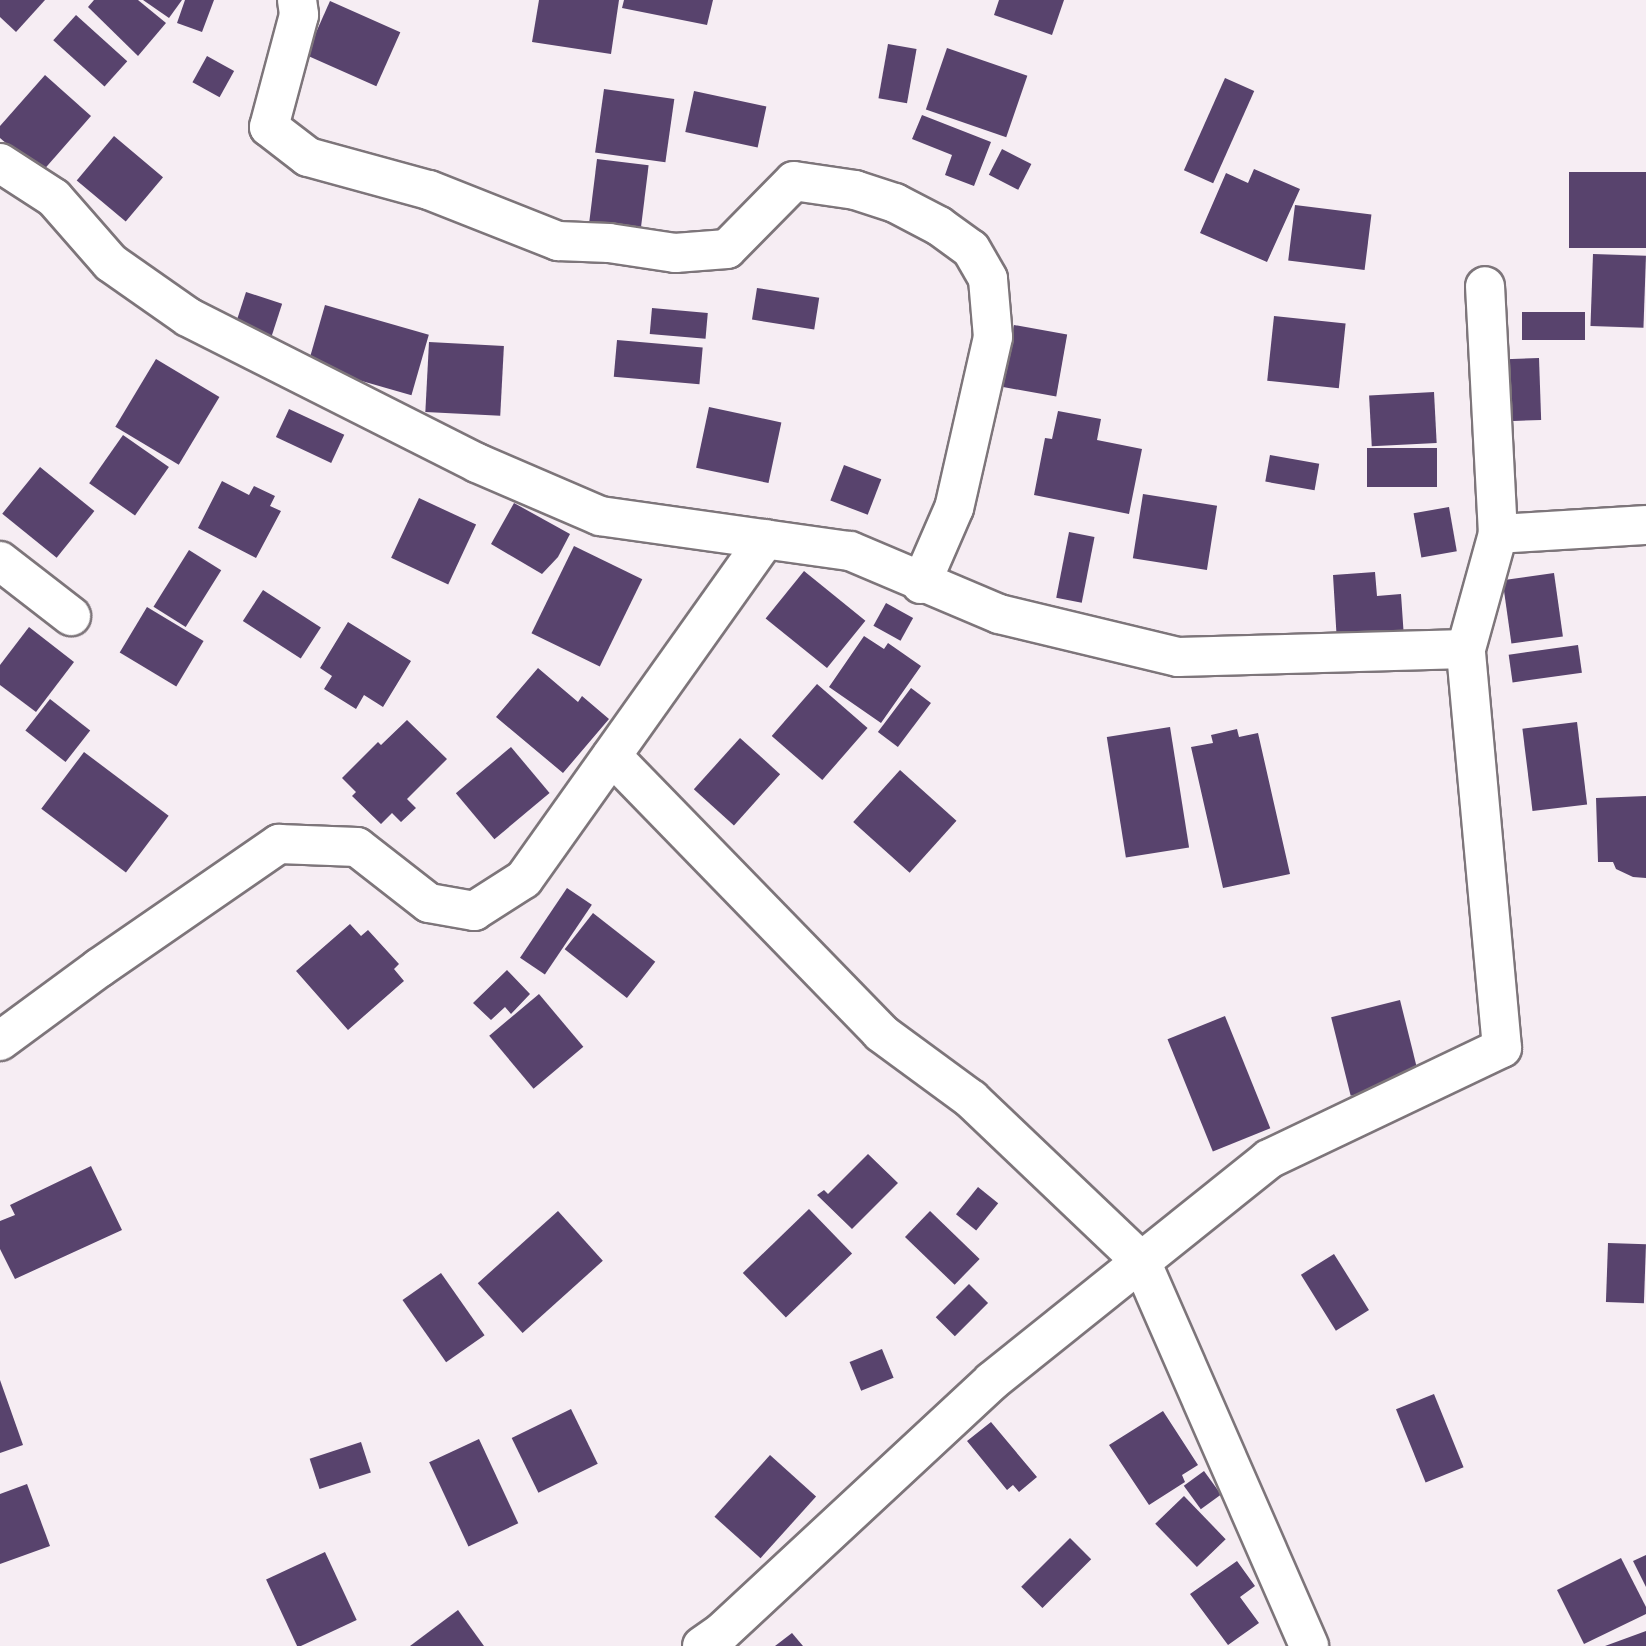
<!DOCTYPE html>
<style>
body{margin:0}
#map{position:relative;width:1646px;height:1646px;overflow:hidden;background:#f6edf3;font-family:Roboto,sans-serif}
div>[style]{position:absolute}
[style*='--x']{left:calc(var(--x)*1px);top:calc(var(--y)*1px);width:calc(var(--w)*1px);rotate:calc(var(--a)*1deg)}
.building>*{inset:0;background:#58436d;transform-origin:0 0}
.roads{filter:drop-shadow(2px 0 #7d757a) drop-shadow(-2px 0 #7d757a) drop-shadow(0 2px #7d757a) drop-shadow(0 -2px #7d757a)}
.minor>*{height:38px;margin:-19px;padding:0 19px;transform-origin:19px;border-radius:19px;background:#fff}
span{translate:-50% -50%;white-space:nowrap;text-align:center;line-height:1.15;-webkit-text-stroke:7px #fff;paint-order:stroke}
</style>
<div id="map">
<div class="building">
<div style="clip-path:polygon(0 0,45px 0,16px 32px,0 17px)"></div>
<div style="clip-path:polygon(94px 0,138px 0,166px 23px,138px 56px,88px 7px)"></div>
<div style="clip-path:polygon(143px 0,182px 0,169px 18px)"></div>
<div style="clip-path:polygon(185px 0,214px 0,202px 32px,177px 23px)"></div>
<div style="clip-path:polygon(539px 0,619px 0,611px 54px,532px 42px)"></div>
<div style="clip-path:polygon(624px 0,713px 0,707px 25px,622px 8px)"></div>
<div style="clip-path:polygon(999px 0,1064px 0,1052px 35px,994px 15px)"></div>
<div style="left:330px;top:1px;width:77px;height:59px;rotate:24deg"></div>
<div style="left:76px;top:15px;width:69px;height:34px;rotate:42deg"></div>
<div style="left:888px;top:44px;width:29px;height:55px;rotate:10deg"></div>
<div style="left:947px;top:48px;width:85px;height:65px;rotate:19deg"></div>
<div style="left:207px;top:56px;width:31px;height:30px;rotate:29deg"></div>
<div style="clip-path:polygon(45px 75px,91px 116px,41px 173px,0 138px,0 126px)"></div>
<div style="left:1225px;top:78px;width:32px;height:101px;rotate:24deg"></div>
<div style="left:604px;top:89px;width:71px;height:64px;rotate:8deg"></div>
<div style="left:694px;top:91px;width:74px;height:42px;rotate:12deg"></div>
<div style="clip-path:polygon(922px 115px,991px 142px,974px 186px,945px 175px,952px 155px,912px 139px)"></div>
<div style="left:114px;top:136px;width:64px;height:58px;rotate:40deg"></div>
<div style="left:1002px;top:149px;width:33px;height:29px;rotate:27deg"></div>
<div style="left:597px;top:159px;width:52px;height:81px;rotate:7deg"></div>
<div style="clip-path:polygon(1254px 169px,1300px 189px,1267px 262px,1200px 233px,1226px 173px,1248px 183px)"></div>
<div style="left:1646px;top:172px;width:76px;height:77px;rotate:90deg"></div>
<div style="left:1295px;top:205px;width:77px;height:56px;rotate:7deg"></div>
<div style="left:1593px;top:254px;width:53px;height:72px;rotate:2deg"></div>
<div style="left:757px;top:288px;width:63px;height:32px;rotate:9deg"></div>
<div style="left:246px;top:292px;width:38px;height:48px;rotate:18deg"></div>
<div style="left:325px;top:305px;width:108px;height:63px;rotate:16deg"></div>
<div style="left:652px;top:308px;width:56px;height:26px;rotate:5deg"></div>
<div style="left:1585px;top:312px;width:28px;height:63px;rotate:90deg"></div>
<div style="left:1274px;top:316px;width:72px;height:65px;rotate:6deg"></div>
<div style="left:1014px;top:325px;width:54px;height:63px;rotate:10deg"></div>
<div style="left:617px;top:340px;width:86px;height:37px;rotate:5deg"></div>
<div style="left:429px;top:342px;width:75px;height:70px;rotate:3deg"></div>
<div style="left:1539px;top:358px;width:62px;height:34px;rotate:88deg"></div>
<div style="left:156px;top:359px;width:74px;height:79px;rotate:31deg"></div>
<div style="left:1434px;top:392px;width:51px;height:65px;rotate:87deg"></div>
<div style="left:709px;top:407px;width:74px;height:62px;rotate:12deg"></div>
<div style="left:289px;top:409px;width:61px;height:31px;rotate:25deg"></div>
<div style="clip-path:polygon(1058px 411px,1101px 419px,1097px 440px,1142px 449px,1129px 514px,1034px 495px,1045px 438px,1052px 439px)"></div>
<div style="left:123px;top:435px;width:56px;height:59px;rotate:35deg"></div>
<div style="left:1367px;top:448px;width:70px;height:39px"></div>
<div style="left:1270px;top:455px;width:50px;height:27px;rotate:10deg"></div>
<div style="left:844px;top:465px;width:40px;height:38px;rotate:21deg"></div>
<div style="left:40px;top:467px;width:70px;height:60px;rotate:39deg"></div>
<div style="clip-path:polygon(222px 481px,249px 495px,254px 486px,275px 496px,270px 506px,281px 511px,256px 558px,198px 528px)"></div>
<div style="left:1143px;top:494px;width:75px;height:65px;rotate:9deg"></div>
<div style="left:419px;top:498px;width:63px;height:66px;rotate:25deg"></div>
<div style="clip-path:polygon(514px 503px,570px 534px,558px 557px,542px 574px,491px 544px)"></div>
<div style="left:1449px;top:507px;width:45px;height:36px;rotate:80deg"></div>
<div style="left:1069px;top:532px;width:26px;height:67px;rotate:11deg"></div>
<div style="left:574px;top:546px;width:76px;height:97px;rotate:26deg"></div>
<div style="left:189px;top:550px;width:38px;height:67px;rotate:32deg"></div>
<div style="left:804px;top:571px;width:79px;height:61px;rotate:39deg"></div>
<div style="clip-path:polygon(1375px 572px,1377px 596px,1401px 594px,1404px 638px,1337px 643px,1333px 575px)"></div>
<div style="left:1554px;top:573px;width:64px;height:52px;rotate:82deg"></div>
<div style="left:263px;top:590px;width:69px;height:37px;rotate:33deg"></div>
<div style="left:886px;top:603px;width:31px;height:26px;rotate:29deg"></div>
<div style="left:147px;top:607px;width:66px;height:53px;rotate:31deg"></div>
<div style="clip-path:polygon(348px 622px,411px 661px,383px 707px,364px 695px,356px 709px,324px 689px,332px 676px,320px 668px)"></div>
<div style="clip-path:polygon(29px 627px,74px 662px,36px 712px,0 685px,0 665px)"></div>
<div style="clip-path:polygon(864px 636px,884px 649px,888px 643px,921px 666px,881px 723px,829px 687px)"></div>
<div style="left:1578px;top:645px;width:28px;height:70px;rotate:82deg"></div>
<div style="clip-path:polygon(538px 668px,578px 702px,582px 696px,609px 719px,563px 773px,496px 717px)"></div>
<div style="left:817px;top:684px;width:67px;height:69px;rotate:41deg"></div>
<div style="left:911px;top:688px;width:25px;height:55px;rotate:37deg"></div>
<div style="left:50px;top:699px;width:51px;height:40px;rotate:38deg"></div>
<div style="clip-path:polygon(407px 720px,447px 759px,407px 799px,416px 808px,401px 822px,392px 813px,381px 824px,352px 796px,356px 792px,342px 778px,378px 742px,381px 745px)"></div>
<div style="left:1577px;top:722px;width:83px;height:55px;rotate:83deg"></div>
<div style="left:1170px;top:727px;width:122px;height:64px;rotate:81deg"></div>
<div style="clip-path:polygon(1237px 729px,1239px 737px,1258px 733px,1290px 874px,1223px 888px,1191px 747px,1213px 743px,1211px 735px)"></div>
<div style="left:740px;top:738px;width:54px;height:69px;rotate:42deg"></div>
<div style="left:511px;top:747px;width:60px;height:72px;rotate:50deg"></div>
<div style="left:84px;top:752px;width:106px;height:71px;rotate:37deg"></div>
<div style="left:900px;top:770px;width:76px;height:70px;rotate:42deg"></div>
<div style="clip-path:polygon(1646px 796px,1646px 878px,1633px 877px,1616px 869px,1613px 862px,1598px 862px,1596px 798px)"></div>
<div style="left:567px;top:888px;width:30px;height:84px;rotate:34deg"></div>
<div style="left:593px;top:913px;width:79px;height:46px;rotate:38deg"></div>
<div style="clip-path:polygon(350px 924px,361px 936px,368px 930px,399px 964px,394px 969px,404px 981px,348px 1030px,296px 971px)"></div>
<div style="clip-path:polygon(507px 970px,530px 994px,511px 1014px,505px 1007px,491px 1020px,473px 1003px)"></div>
<div style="left:539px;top:994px;width:69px;height:65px;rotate:50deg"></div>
<div style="left:1400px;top:1000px;width:81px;height:71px;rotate:76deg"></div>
<div style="left:1225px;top:1016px;width:121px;height:62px;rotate:68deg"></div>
<div style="clip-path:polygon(868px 1154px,898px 1183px,852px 1229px,817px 1195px,824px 1190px,828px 1194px)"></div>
<div style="clip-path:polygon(91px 1166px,122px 1230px,15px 1279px,0 1249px,0 1221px,15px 1215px,10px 1205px)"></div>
<div style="left:978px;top:1187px;width:26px;height:35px;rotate:39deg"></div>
<div style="left:809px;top:1209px;width:62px;height:92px;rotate:46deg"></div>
<div style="left:558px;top:1211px;width:67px;height:108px;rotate:48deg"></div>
<div style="left:930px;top:1211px;width:69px;height:36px;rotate:44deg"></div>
<div style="left:1608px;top:1243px;width:38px;height:59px;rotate:2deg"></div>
<div style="left:1334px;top:1254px;width:66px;height:39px;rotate:58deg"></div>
<div style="left:441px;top:1273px;width:76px;height:47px;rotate:55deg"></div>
<div style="left:969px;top:1284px;width:27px;height:47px;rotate:45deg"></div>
<div style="left:882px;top:1349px;width:31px;height:35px;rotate:68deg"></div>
<div style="clip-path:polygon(0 1380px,23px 1445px,0 1453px)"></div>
<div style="left:1434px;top:1394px;width:79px;height:41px;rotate:68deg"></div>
<div style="left:571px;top:1409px;width:61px;height:66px;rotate:64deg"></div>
<div style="clip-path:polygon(1163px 1411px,1198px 1465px,1182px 1475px,1185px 1482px,1149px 1505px,1109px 1445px)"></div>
<div style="clip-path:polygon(991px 1422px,1037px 1477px,1019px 1492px,1013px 1485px,1007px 1490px,967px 1441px)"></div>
<div style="left:479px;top:1439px;width:93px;height:55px;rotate:65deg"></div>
<div style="left:361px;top:1442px;width:32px;height:54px;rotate:72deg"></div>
<div style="left:770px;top:1455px;width:62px;height:83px;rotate:42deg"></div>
<div style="left:1204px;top:1471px;width:29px;height:25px;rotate:54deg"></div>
<div style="clip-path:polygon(27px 1484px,50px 1546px,0 1564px,0 1494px)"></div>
<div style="left:1184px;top:1496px;width:60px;height:40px;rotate:46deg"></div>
<div style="left:1070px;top:1538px;width:30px;height:69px;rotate:45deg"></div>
<div style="left:325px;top:1552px;width:75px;height:65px;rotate:65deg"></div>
<div style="clip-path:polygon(1646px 1555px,1646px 1587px,1633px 1561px)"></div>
<div style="clip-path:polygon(1621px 1558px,1646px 1607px,1646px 1614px,1584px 1644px,1557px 1590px)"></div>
<div style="clip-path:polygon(1237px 1561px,1255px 1586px,1240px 1597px,1259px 1623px,1228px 1645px,1190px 1594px)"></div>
<div style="clip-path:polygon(458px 1610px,484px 1646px,410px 1646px)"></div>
<div style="clip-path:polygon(1646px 1631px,1646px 1646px,1605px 1646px)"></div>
<div style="clip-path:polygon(792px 1633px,803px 1646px,775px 1646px)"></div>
</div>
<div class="roads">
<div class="minor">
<div style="--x:297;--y:0;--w:15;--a:82"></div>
<div style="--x:299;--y:15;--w:116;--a:105"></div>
<div style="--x:269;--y:127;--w:49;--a:37.6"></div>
<div style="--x:308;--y:157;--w:125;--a:15.3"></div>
<div style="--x:429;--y:190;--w:139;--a:21.6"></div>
<div style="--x:558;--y:241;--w:51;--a:2.2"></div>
<div style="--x:609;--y:243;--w:67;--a:8.6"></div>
<div style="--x:675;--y:253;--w:52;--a:-4.4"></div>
<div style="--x:727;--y:249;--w:95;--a:-45.4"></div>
<div style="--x:794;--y:181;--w:62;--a:8.4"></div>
<div style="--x:855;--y:190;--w:42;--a:18"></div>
<div style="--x:895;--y:203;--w:50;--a:27.6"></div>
<div style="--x:939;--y:226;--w:39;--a:36"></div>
<div style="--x:971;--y:249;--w:34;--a:60"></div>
<div style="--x:988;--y:279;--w:58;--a:85.1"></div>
<div style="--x:993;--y:337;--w:175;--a:102.8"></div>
<div style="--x:954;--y:508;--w:83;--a:113.5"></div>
<div style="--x:0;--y:163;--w:64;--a:32.9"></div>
<div style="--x:54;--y:198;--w:86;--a:48.8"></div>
<div style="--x:111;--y:263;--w:94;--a:35"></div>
<div style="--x:188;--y:317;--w:324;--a:26.8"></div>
<div style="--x:477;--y:463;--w:134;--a:23.3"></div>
<div style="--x:600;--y:516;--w:252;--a:8"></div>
<div style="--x:850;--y:551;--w:162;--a:22.9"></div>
<div style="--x:999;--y:614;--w:184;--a:13.5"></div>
<div style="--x:1178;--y:657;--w:288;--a:-1.6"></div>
<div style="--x:1498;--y:534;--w:148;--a:-3.5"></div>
<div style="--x:0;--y:561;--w:90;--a:37.8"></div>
<div style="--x:612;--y:756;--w:386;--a:45.8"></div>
<div style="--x:881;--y:1033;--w:112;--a:36.3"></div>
<div style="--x:971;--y:1099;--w:235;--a:43.6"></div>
<div style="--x:1141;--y:1261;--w:420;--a:66.4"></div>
<div style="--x:0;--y:1041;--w:123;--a:-36.4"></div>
<div style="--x:99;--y:968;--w:219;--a:-34.6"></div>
<div style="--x:279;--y:844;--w:78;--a:2.2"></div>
<div style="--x:357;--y:847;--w:91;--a:37.9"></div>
<div style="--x:429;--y:903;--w:46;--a:10.1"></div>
<div style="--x:474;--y:911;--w:59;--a:-32.6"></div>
<div style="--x:524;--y:879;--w:417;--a:-54.6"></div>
<div style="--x:702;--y:1646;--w:24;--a:-35"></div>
<div style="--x:722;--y:1632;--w:369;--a:-42.9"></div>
<div style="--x:992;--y:1381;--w:355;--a:-38.7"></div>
<div style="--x:1269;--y:1159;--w:258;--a:-25.5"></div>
<div style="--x:1502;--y:1048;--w:401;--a:-95.2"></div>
<div style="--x:1466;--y:649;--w:119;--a:-74.5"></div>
<div style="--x:1498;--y:534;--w:248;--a:-93"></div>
</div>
</div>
</div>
